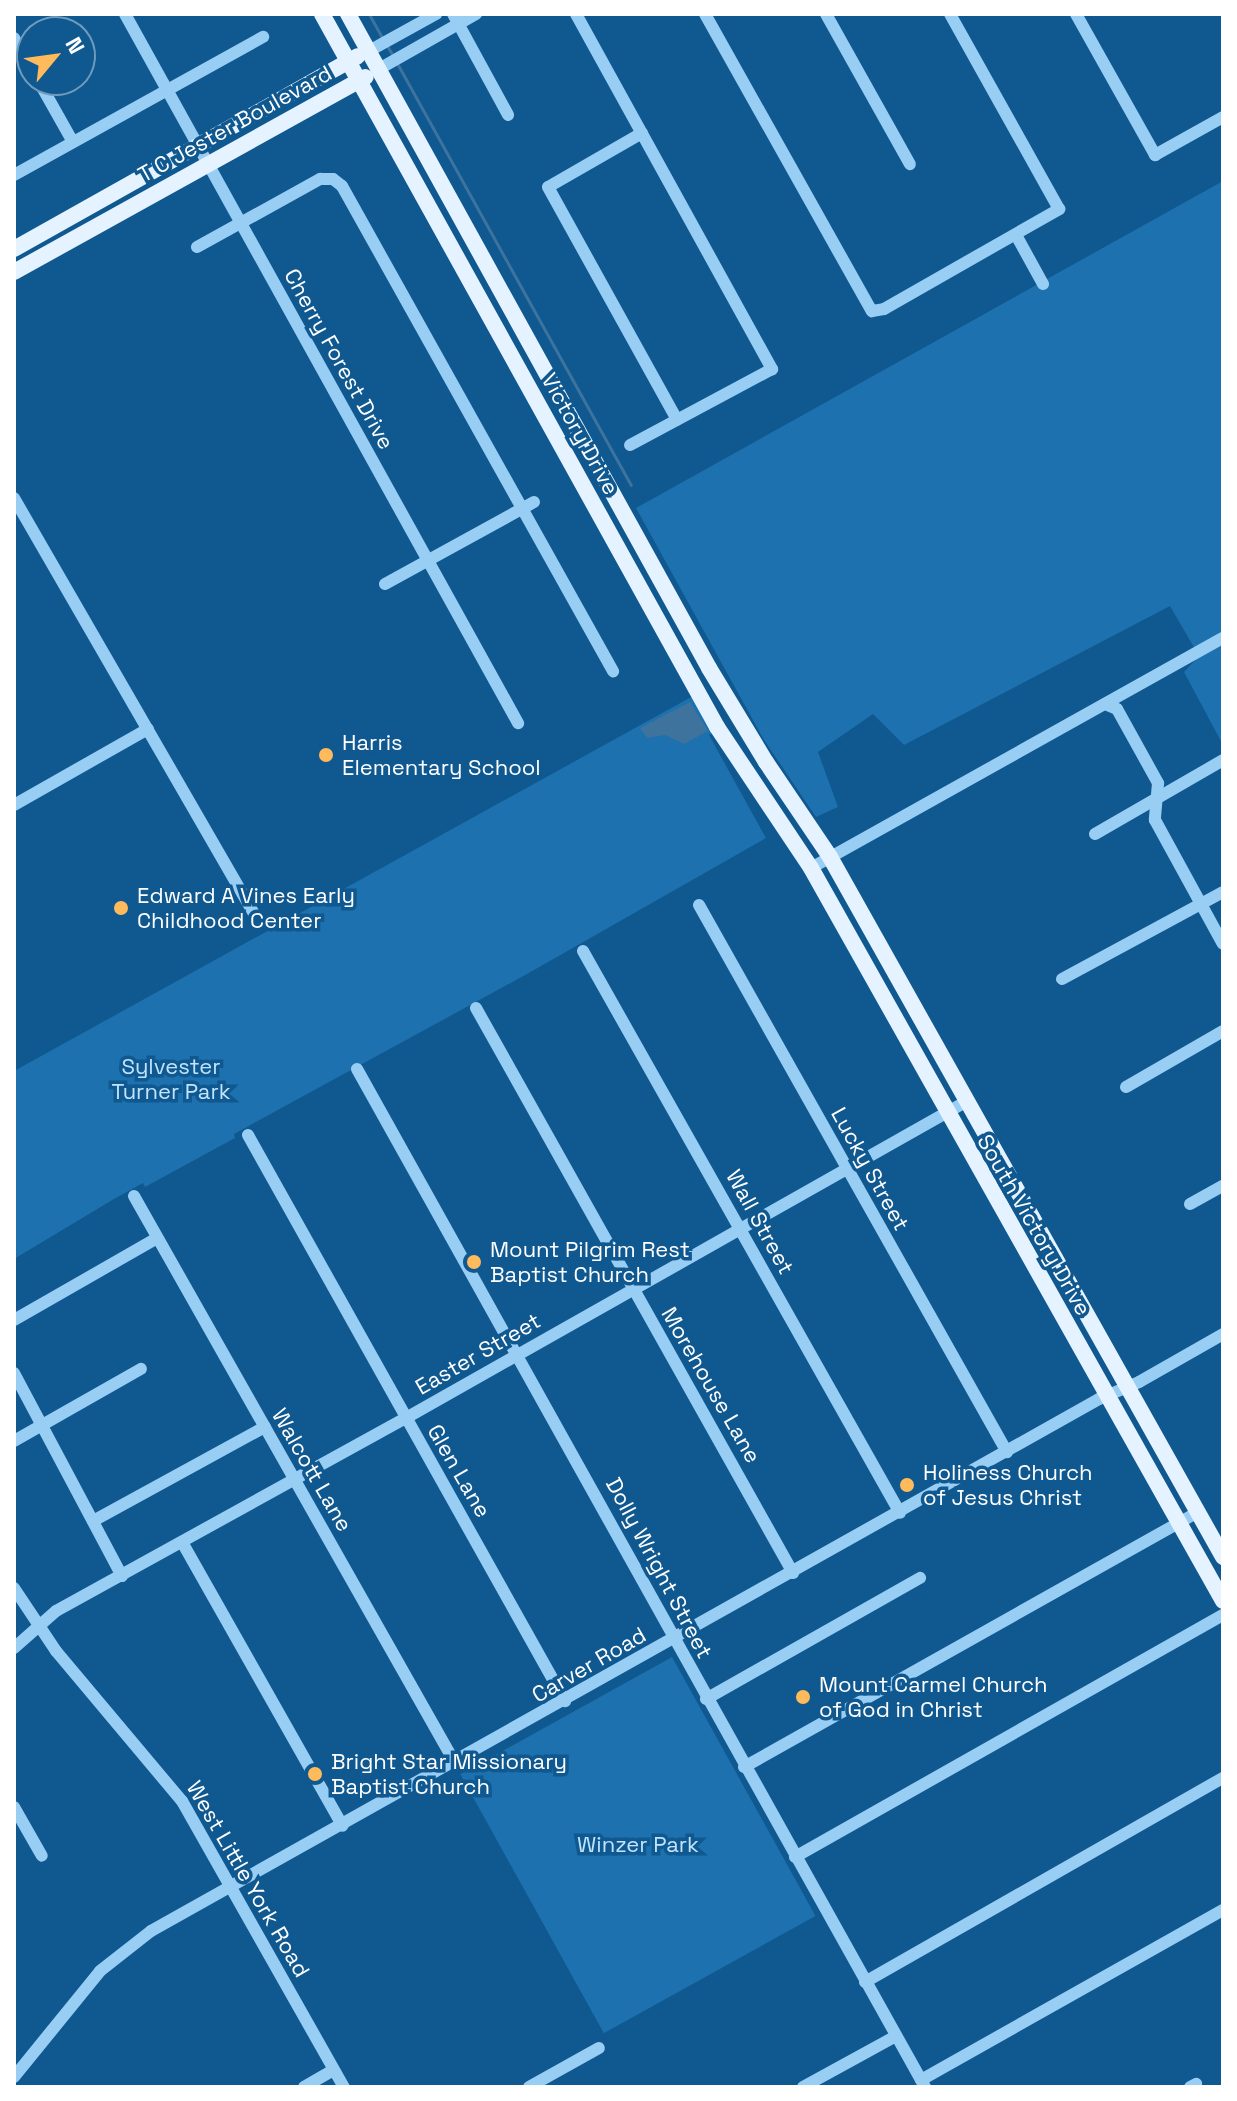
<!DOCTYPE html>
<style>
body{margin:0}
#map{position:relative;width:1237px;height:2101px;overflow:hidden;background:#0f5890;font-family:"Space Grotesk",sans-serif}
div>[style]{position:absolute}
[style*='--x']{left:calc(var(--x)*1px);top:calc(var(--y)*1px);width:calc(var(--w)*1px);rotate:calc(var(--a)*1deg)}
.green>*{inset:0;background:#1d71ae;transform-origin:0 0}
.water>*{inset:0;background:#3d739d}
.stream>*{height:3px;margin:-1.5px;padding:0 1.5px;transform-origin:1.5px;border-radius:1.5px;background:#3d739d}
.minor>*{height:12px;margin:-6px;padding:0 6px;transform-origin:6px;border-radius:6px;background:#98cdf4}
.major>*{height:16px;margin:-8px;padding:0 8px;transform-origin:8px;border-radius:8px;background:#e5f2ff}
.dots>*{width:22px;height:22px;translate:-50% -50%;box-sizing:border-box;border:4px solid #0f5890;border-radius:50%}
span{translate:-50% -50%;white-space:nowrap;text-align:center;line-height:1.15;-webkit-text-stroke:7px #0f5890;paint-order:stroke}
.street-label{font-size:22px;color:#fff}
.poi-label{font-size:22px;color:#fff}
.left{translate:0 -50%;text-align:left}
.park-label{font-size:22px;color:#c0e4fe}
.frame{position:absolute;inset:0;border:16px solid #fff;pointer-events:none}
.north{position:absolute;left:16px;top:16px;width:80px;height:80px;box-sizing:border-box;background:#0f5890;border:2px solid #6f9bbc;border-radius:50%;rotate:61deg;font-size:22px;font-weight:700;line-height:32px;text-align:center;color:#fff}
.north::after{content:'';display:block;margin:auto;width:28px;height:36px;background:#ffba5b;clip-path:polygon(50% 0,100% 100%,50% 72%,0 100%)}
</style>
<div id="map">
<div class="green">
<div style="clip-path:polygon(1223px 181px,1223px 745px,1184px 672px,1199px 656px,1170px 606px,904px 745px,873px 714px,818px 752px,838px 807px,816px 817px,764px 740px,636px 508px)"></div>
<div style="clip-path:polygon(693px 696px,713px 733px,709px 735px,766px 838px,527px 974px,234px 1134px,235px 1138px,145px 1187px,143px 1183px,114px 1199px,14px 1259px,14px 1071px)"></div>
<div style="left:672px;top:1657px;width:296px;height:242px;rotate:61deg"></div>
</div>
<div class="water">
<div style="clip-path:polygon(690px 702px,708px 731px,684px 744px,665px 735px,647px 738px,640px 728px)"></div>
</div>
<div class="stream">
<div style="--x:369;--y:14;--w:26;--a:61"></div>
<div style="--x:386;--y:44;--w:16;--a:60"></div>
<div style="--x:398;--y:65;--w:480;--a:61"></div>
</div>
<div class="minor">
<div style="--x:125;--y:14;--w:811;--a:61"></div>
<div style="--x:453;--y:14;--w:115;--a:61.4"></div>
<div style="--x:576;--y:14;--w:406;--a:61.1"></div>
<div style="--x:772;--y:369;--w:161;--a:151.8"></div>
<div style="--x:705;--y:14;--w:341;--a:60.7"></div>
<div style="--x:872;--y:311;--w:12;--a:-9"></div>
<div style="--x:884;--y:309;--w:202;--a:-29.7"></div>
<div style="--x:1059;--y:209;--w:223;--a:-119.2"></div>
<div style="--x:826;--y:14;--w:172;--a:60.8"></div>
<div style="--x:1076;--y:14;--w:162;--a:60.7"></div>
<div style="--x:1155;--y:155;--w:78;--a:-29.2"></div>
<div style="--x:14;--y:38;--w:37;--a:61"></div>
<div style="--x:369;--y:51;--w:77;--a:-28.9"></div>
<div style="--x:379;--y:69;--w:112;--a:-29.6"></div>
<div style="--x:38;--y:80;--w:71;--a:60.6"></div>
<div style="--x:642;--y:133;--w:108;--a:150.1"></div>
<div style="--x:548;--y:187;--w:266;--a:61"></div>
<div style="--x:14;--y:175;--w:285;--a:-29"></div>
<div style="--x:1016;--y:235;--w:56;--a:61.1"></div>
<div style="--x:197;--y:247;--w:141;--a:-28.9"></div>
<div style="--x:320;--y:179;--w:13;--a:0"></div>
<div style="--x:333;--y:179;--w:11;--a:38"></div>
<div style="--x:342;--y:186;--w:556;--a:60.81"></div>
<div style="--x:14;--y:498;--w:478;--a:60"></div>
<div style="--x:385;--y:584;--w:170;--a:-28.8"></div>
<div style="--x:1105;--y:704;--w:13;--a:23"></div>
<div style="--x:1117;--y:709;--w:85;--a:61"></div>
<div style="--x:1158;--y:783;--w:37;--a:95"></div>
<div style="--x:1155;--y:820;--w:141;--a:61.3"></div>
<div style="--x:14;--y:805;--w:154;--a:-29.6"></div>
<div style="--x:1095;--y:834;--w:148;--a:-30"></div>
<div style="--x:811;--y:868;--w:472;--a:-29.2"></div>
<div style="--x:699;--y:905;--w:628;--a:60.62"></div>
<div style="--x:583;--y:951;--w:645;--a:60.57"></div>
<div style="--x:1062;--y:979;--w:183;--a:-28.4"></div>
<div style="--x:476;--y:1008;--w:648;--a:60.7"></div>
<div style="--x:357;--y:1069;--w:1166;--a:60.84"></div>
<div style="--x:1126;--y:1087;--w:112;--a:-30"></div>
<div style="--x:248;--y:1135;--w:649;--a:60.75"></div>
<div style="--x:134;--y:1196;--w:652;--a:60.48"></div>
<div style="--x:1190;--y:1204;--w:38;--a:-29"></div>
<div style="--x:14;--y:1320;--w:165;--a:-29.8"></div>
<div style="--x:14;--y:1373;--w:230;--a:62"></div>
<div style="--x:14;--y:1441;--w:146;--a:-29.6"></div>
<div style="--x:93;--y:1521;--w:196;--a:-28.7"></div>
<div style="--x:182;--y:1542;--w:326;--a:60.5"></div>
<div style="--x:14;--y:1588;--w:76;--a:56.3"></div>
<div style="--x:56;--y:1651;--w:196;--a:50"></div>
<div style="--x:182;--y:1801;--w:329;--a:60.5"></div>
<div style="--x:14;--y:1648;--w:56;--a:-41.4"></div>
<div style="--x:56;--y:1611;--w:400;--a:-28.9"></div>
<div style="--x:406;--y:1418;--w:644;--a:-29.47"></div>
<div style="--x:706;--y:1699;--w:246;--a:-29.5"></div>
<div style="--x:744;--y:1767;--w:521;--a:-29.32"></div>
<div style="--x:14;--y:1807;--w:56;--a:60.3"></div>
<div style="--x:795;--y:1857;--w:492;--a:-29.5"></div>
<div style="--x:865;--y:1982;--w:412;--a:-29.7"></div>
<div style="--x:14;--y:2077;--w:136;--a:-50.9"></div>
<div style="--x:100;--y:1971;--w:65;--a:-38.1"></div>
<div style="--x:151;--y:1931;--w:1087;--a:-29.3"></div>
<div style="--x:1099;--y:1399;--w:43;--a:-23"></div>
<div style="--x:1139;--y:1382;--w:97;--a:-29.7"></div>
<div style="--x:921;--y:2080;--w:347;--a:-29.4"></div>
<div style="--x:304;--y:2087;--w:34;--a:-30"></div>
<div style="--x:529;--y:2087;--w:80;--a:-29.1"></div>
<div style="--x:803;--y:2087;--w:106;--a:-28.7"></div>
<div style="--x:1190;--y:2087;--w:7;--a:-27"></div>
</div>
<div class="major">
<div style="--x:322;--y:14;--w:815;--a:61.01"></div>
<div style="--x:717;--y:727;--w:169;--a:56.3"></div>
<div style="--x:811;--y:868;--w:841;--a:60.66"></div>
<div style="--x:348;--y:14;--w:747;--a:61.1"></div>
<div style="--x:709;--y:668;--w:110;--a:58.8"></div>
<div style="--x:766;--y:762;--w:115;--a:56"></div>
<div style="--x:830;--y:857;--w:803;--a:60.69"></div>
<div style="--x:14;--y:249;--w:394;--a:-29.3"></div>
<div style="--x:14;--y:272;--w:402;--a:-29"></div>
</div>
<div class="dots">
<div style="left:326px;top:755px;background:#ffba5b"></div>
<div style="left:121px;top:908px;background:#ffba5b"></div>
<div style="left:474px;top:1262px;background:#ffba5b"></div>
<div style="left:907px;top:1485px;background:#ffba5b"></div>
<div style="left:803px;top:1697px;background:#ffba5b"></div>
<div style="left:315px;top:1774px;background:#ffba5b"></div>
</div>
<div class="street-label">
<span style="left:235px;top:124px;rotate:-29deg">T C Jester Boulevard</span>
<span style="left:339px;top:359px;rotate:61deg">Cherry Forest Drive</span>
<span style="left:580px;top:434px;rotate:61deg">Victory Drive</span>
<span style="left:870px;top:1169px;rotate:61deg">Lucky Street</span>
<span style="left:760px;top:1222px;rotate:61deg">Wall Street</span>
<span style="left:1034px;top:1225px;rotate:60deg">South Victory Drive</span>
<span style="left:478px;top:1354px;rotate:-30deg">Easter Street</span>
<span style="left:711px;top:1385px;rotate:60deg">Morehouse Lane</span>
<span style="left:312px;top:1470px;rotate:60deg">Walcott Lane</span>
<span style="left:459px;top:1471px;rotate:60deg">Glen Lane</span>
<span style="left:659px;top:1568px;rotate:62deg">Dolly Wright Street</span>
<span style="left:589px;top:1665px;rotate:-30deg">Carver Road</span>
<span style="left:248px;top:1879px;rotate:60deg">West Little York Road</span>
</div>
<div class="poi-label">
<span class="left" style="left:342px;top:755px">Harris<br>Elementary School</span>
<span class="left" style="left:137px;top:908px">Edward A Vines Early<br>Childhood Center</span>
<span class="left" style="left:490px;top:1262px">Mount Pilgrim Rest<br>Baptist Church</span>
<span class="left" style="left:923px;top:1485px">Holiness Church<br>of Jesus Christ</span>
<span class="left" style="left:819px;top:1697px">Mount Carmel Church<br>of God in Christ</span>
<span class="left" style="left:331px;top:1774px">Bright Star Missionary<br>Baptist Church</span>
</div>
<div class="park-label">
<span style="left:171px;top:1079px">Sylvester<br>Turner Park</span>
<span style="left:638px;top:1845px">Winzer Park</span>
</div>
<div class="frame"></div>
<div class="north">N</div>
</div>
